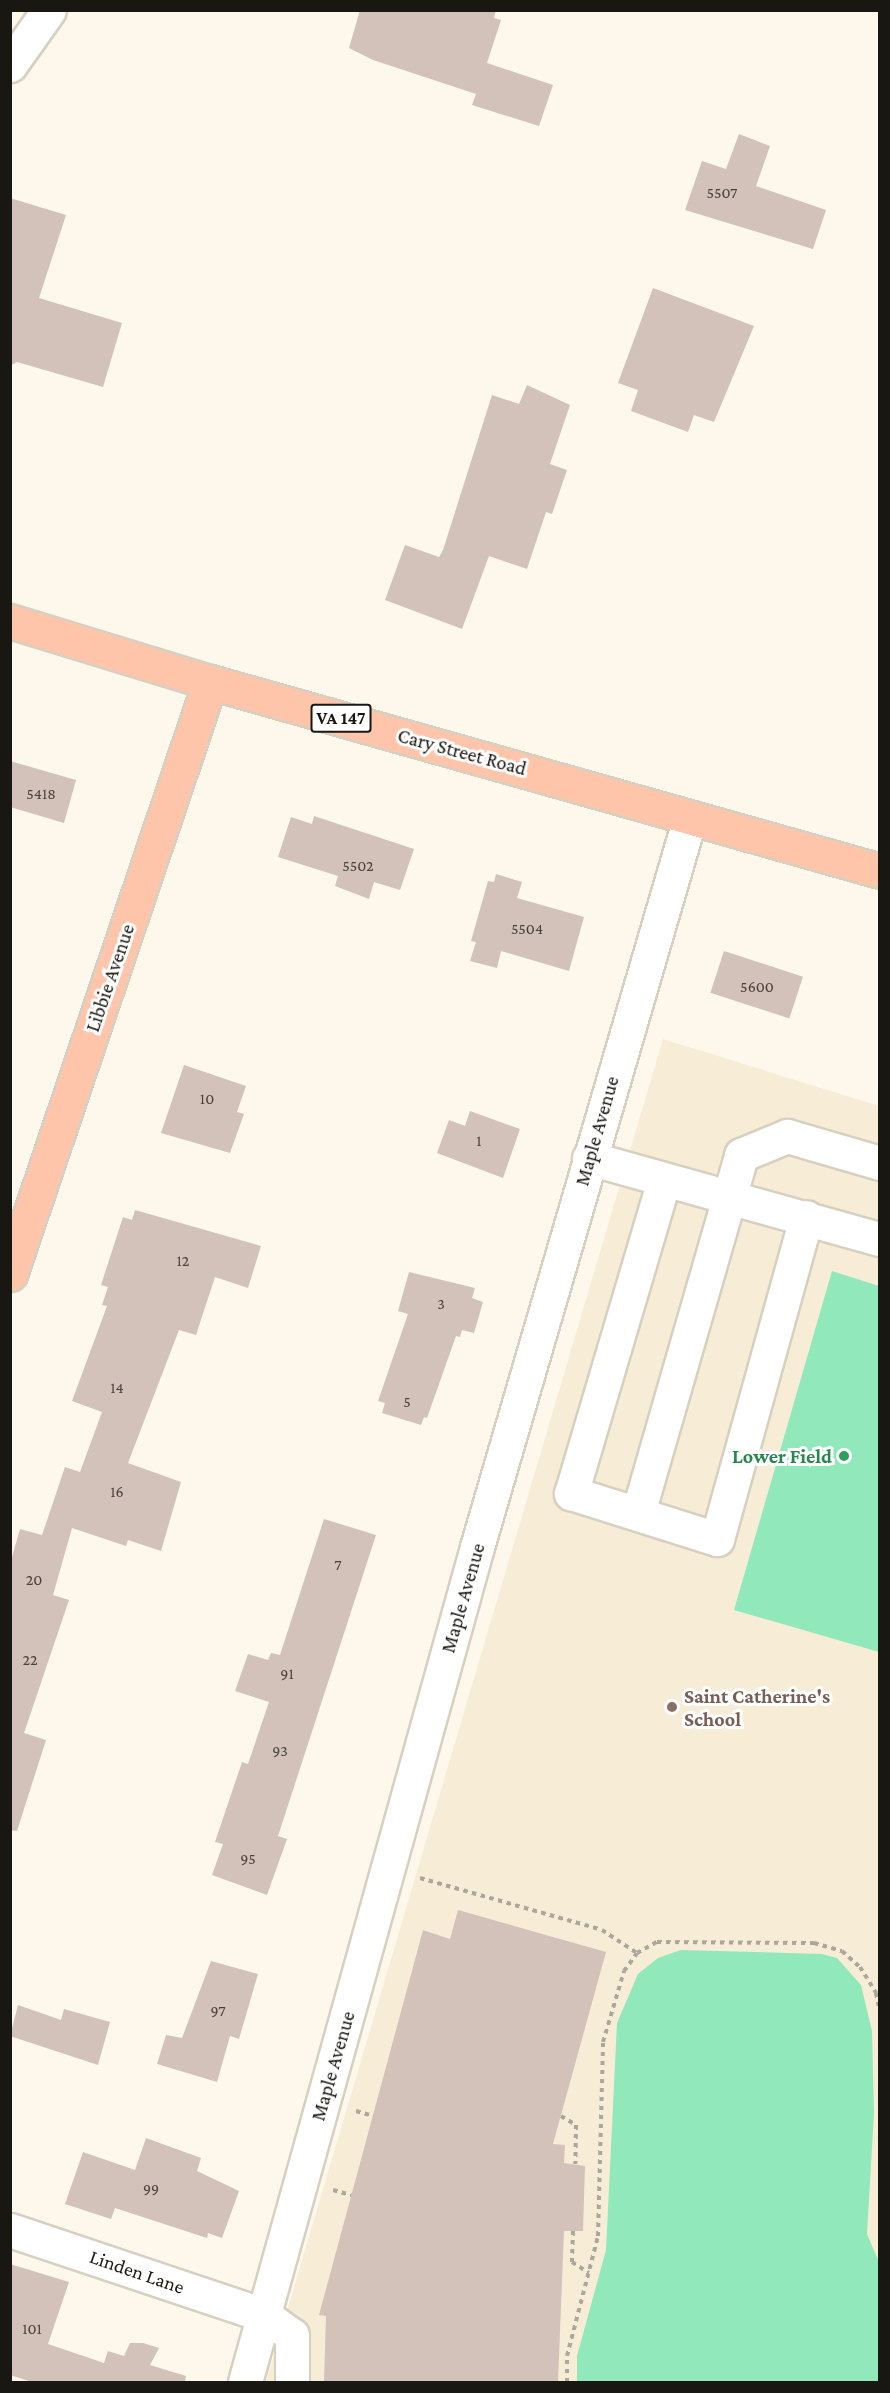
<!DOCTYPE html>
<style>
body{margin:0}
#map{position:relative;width:890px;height:2393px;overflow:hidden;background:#fef8ec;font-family:"Crimson Pro",serif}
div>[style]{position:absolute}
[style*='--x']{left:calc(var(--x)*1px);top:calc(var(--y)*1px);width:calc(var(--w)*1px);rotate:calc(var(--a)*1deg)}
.built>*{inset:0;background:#f7ecd6}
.green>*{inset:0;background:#91e8ba}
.building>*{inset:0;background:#d3c2ba;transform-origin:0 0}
.path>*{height:4px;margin-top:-2px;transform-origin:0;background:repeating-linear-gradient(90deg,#aba79d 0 4.5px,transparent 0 9px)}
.roads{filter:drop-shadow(2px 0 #d7d0c1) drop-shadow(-2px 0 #d7d0c1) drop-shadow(0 2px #d7d0c1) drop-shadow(0 -2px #d7d0c1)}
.minor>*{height:33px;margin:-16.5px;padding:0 16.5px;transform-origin:16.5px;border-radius:16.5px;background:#fff}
.major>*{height:33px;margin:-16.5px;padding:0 16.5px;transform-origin:16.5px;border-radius:16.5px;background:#fec5aa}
.dots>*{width:16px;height:16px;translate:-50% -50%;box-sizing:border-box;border:3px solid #fff;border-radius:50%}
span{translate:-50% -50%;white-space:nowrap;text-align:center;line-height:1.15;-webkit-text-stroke:6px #fff;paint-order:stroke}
.number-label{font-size:16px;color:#48423b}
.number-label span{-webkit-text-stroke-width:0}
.shield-label span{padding:2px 4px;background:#fff;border:2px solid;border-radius:4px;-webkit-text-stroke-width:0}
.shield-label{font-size:18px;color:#191711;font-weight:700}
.street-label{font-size:20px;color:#191711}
.leisure-label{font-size:20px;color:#27864d;font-weight:700}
.right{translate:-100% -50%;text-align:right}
.education-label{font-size:20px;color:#785e54;font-weight:700}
.left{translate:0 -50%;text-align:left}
.frame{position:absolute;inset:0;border:12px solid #191711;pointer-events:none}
</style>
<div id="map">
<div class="built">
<div style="clip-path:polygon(663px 1039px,879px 1106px,879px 2382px,266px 2382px)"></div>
</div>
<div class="green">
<div style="clip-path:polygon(832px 1271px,879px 1286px,879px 1652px,734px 1610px)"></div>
<div style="clip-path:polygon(681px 1950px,822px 1954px,837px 1958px,861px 1985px,872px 2031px,874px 2113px,867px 2234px,879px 2262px,879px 2382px,577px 2382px,577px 2356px,606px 2250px,617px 2023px,638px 1974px,658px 1958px)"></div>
</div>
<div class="building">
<div style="clip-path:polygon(360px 10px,496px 10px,494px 18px,501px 20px,487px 63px,553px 85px,539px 126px,472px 105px,476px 94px,373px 60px,349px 48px)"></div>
<div style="clip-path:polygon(739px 134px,770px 146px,756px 186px,826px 210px,813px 249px,685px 210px,702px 161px,726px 169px)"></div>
<div style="clip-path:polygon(10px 198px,66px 215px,39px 298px,122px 323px,103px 387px,17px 362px,10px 366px)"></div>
<div style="clip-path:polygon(653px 288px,754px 326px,714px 422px,694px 415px,688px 432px,631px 411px,638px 390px,618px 383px)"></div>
<div style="clip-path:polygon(527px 385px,570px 405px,550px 464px,567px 470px,552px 514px,546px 512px,527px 569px,489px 556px,462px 629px,385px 600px,405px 545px,439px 557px,443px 550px,492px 395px,519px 404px)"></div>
<div style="clip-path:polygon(10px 761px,76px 780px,64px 823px,10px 807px)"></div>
<div style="clip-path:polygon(314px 816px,414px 849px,400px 890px,374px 882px,369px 899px,335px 886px,338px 876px,278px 857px,291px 817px,312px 824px)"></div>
<div style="clip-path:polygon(496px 874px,522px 882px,517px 898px,584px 917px,569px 971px,501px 951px,497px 968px,470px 961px,476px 942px,471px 941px,488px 881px,494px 882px)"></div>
<div style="left:724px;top:951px;width:83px;height:44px;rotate:18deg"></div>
<div style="clip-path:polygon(184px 1065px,246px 1086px,237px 1112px,244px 1114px,230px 1153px,161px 1133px)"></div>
<div style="clip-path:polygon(470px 1111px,520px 1129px,503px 1178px,437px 1153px,449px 1120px,465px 1126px)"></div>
<div style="clip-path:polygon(135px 1210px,261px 1246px,248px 1288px,215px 1277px,196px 1335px,179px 1330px,128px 1463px,181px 1482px,161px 1551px,128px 1540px,126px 1546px,72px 1528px,53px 1595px,69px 1600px,24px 1733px,46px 1740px,17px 1831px,10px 1830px,10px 1564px,20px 1529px,42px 1535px,65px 1467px,80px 1472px,102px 1412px,72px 1401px,107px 1306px,102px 1305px,108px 1287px,101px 1285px,123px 1217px,132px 1220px)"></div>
<div style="clip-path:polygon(409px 1272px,475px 1288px,472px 1298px,483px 1302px,474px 1333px,462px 1330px,460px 1337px,456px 1336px,427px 1418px,424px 1417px,421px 1425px,382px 1413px,385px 1403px,378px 1401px,408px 1314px,398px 1311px)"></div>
<div style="clip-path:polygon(324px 1519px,376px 1535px,278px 1836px,287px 1839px,267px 1895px,212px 1875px,223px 1844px,215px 1842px,242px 1762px,248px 1764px,269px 1702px,235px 1691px,248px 1654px,268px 1660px,271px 1653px,280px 1655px)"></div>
<div style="clip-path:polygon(458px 1910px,606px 1952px,553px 2144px,565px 2145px,564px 2163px,585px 2166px,583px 2231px,564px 2231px,558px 2382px,324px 2382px,326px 2316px,319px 2315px,423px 1930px,450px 1939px)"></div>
<div style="clip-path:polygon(211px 1961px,258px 1974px,239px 2039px,230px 2036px,217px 2082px,157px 2064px,166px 2035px,182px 2038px)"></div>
<div style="clip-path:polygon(18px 2005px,61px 2020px,64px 2009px,110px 2022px,98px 2065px,10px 2036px)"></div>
<div style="clip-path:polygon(146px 2138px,201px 2158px,197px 2171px,239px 2191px,222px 2238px,208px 2233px,207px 2238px,115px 2208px,111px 2219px,65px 2204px,83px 2152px,135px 2170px)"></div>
<div style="clip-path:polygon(10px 2264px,69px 2282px,48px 2344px,104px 2363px,108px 2351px,124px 2356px,130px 2343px,143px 2343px,159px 2348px,150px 2365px,186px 2376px,185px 2382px,32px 2382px,10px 2375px)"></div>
</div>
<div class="path">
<div style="--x:420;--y:1878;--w:189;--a:15.9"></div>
<div style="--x:602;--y:1930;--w:42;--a:33.3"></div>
<div style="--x:356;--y:2111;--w:18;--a:16"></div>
<div style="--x:880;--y:2111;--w:111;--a:90"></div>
<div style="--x:561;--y:2116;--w:17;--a:31"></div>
<div style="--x:576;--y:2125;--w:39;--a:91"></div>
<div style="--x:333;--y:2190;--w:19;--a:16"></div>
<div style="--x:573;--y:2231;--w:31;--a:92"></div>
<div style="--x:572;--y:2262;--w:20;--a:33"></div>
<div style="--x:567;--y:2382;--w:26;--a:-90"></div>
<div style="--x:567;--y:2356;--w:124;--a:-75.5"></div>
<div style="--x:598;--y:2236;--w:194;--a:-88.5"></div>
<div style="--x:603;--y:2042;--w:74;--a:-73.5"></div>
<div style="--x:624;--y:1971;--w:22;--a:-54"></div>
<div style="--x:637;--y:1953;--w:23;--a:-29"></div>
<div style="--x:657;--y:1942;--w:157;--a:0.4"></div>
<div style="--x:814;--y:1943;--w:29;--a:16"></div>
<div style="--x:842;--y:1951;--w:24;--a:42"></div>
<div style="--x:860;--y:1967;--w:31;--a:58"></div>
<div style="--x:876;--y:1993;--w:19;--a:78"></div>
</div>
<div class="roads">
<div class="minor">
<div style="--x:10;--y:65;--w:67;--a:-54.7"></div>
<div style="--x:589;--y:1158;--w:302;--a:15.6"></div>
<div style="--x:664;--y:1180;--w:327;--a:106.5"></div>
<div style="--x:571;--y:1493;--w:153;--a:17.5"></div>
<div style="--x:717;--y:1539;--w:334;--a:-74.5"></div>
<div style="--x:638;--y:1513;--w:373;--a:-73.9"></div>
<div style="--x:741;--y:1155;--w:50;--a:-22.4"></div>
<div style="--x:787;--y:1136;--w:97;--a:16.2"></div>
<div style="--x:10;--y:2230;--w:268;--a:18.5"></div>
<div style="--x:264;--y:2315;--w:34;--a:36"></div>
<div style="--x:292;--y:2335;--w:47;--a:90"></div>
<div style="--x:245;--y:2382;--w:867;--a:-74.47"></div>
<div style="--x:477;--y:1547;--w:760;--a:-73.73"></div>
</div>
<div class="major">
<div style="--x:10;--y:621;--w:209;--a:17"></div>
<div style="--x:210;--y:682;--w:696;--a:15.75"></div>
<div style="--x:10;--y:1274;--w:625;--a:-71.33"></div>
</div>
</div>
<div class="dots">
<div style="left:844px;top:1456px;background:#2e9e5b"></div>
<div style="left:672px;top:1707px;background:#8d6e63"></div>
</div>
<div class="number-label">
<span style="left:722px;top:193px">5507</span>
<span style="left:41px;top:794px">5418</span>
<span style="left:358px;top:866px">5502</span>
<span style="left:527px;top:929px">5504</span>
<span style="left:757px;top:987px">5600</span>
<span style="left:207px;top:1099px">10</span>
<span style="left:479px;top:1141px">1</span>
<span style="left:183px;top:1261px">12</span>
<span style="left:441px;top:1304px">3</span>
<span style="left:117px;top:1388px">14</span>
<span style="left:407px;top:1402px">5</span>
<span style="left:117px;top:1492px">16</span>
<span style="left:338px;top:1565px">7</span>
<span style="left:34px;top:1580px">20</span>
<span style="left:30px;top:1660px">22</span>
<span style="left:287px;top:1674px">91</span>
<span style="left:280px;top:1751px">93</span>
<span style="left:248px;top:1859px">95</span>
<span style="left:218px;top:2011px">97</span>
<span style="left:151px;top:2189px">99</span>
<span style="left:32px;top:2329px">101</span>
</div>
<div class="shield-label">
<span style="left:341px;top:718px">VA 147</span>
</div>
<div class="street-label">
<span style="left:462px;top:752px;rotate:15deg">Cary Street Road</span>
<span style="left:110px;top:978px;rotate:-71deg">Libbie Avenue</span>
<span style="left:597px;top:1131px;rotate:-74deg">Maple Avenue</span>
<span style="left:463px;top:1598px;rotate:-74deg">Maple Avenue</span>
<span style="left:333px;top:2066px;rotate:-74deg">Maple Avenue</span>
<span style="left:137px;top:2272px;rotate:19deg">Linden Lane</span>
</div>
<div class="leisure-label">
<span class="right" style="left:832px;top:1456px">Lower Field</span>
</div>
<div class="education-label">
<span class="left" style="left:684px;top:1708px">Saint Catherine's<br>School</span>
</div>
<div class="frame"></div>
</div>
